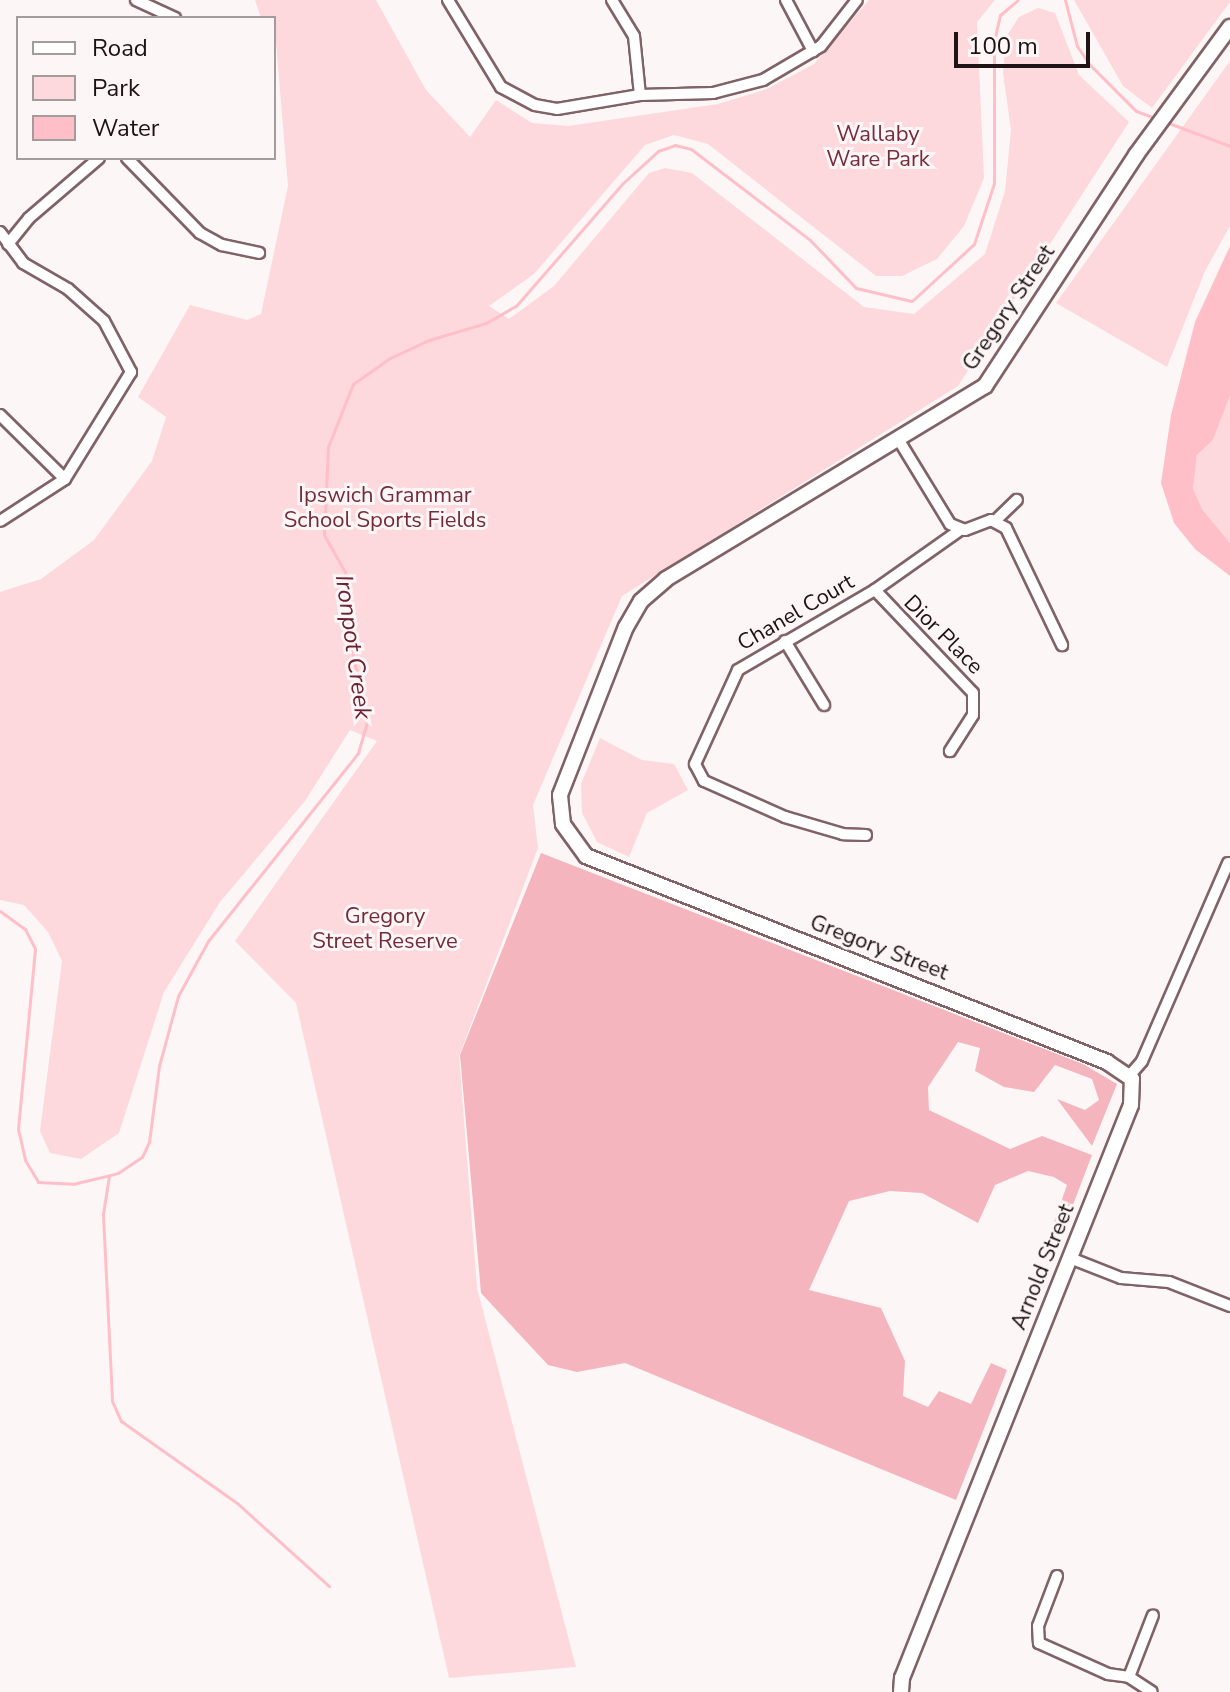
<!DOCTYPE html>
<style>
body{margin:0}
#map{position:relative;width:1230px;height:1692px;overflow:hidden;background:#fdf6f6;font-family:"Nunito Sans",sans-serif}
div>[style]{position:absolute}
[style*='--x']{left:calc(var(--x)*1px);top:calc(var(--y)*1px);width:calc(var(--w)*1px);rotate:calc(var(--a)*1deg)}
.green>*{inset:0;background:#fdd8dd}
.forest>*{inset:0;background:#f5b5be}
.water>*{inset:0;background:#ffbfc8}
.stream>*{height:3px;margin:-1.5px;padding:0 1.5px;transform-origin:1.5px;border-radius:1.5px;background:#ffbfc8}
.roads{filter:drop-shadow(2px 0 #806367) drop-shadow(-2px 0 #806367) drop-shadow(0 2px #806367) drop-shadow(0 -2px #806367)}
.street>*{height:10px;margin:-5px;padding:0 5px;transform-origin:5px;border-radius:5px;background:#fff}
.secondary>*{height:14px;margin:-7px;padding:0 7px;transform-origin:7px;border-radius:7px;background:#fff}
span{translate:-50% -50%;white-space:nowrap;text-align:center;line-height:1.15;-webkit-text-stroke:6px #fdf6f6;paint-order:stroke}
.park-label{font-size:22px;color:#752b3b}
.street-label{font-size:22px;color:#1e1315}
.water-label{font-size:24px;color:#6b2234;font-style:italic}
.legend{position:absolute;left:16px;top:16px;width:260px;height:144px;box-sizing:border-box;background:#fdf6f6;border:2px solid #a49b9c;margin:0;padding:10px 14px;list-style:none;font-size:24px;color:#1e1315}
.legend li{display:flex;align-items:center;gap:16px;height:40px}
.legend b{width:40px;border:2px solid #a49b9c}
.scale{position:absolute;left:954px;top:32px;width:136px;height:36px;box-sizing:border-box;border:4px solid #1e1315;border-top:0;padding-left:10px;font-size:24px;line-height:28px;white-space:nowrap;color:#1e1315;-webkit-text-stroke:6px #fdf6f6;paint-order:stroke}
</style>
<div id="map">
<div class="green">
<div style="clip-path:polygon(255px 0,376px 0,426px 90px,470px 137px,496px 100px,532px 123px,568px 126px,718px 104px,767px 89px,814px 64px,869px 0,995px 0,977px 22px,984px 178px,964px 226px,937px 259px,902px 276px,876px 276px,708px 144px,674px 135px,645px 145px,534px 274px,489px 306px,509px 319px,554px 286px,649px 173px,665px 168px,692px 173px,864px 307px,914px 314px,985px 254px,1005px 191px,1011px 130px,1003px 73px,1006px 37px,1019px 17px,1038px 8px,1055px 13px,1079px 75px,1129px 122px,958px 386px,622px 596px,533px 805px,538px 848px,459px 1056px,477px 1288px,576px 1667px,449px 1678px,296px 1003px,235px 941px,377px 741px,350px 730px,305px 801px,220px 902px,164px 992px,119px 1133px,81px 1159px,50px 1153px,40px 1131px,62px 961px,48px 932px,24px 905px,0 900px,0 592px,41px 579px,94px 540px,152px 461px,166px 417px,138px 397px,190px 305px,247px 320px,261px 314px,288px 186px,274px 18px,261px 18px)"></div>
<div style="clip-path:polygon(1074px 0,1230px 0,1230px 2px,1152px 108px,1123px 86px)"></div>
<div style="clip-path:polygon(1230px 61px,1230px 226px,1205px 271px,1167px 367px,1056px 303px)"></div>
<div style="clip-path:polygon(1230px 396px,1230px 543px,1202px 509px,1193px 490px,1197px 455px,1213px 440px)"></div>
<div style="clip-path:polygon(600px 738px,642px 760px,674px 764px,688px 790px,647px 813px,629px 857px,597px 842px,582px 813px,581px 784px)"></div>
</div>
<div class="forest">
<div style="clip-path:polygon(541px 853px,1083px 1064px,1117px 1084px,1092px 1146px,1057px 1099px,1085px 1110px,1099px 1100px,1092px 1079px,1055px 1065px,1034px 1092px,1004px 1087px,975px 1071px,980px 1048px,958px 1042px,928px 1087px,929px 1110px,1010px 1149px,1042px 1136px,1092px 1155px,1063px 1231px,1052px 1228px,1067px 1185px,1054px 1177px,1028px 1171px,995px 1185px,978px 1223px,922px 1193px,890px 1191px,849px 1201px,809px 1290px,881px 1308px,905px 1361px,903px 1396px,928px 1407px,939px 1391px,971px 1404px,991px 1363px,1007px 1370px,956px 1500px,625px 1363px,577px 1372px,548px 1365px,481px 1293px,460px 1055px)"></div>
</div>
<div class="water">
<div style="clip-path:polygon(1230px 246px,1230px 396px,1213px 440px,1197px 455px,1193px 489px,1202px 509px,1230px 543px,1230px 576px,1195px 549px,1174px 523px,1161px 483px,1171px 415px,1195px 322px)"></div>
</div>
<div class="stream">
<div style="--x:1065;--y:0;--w:48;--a:75.4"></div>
<div style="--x:1077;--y:46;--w:22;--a:56"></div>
<div style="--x:1089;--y:64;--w:66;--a:45"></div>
<div style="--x:1136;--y:111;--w:20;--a:20"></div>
<div style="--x:1166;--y:122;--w:68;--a:20.6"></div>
<div style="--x:0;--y:911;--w:31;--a:36"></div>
<div style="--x:25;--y:929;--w:22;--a:63"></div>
<div style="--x:35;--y:949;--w:181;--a:95.4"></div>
<div style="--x:18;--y:1129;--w:32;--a:77"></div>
<div style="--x:25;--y:1160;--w:26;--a:59"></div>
<div style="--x:38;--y:1182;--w:35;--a:3"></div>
<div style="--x:73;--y:1184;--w:46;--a:-13.7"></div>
<div style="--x:118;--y:1173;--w:29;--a:-34"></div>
<div style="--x:142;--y:1157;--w:17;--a:-65"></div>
<div style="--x:149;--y:1142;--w:77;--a:-82.5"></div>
<div style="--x:159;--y:1066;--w:73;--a:-74.8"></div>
<div style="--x:178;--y:996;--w:63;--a:-61.4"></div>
<div style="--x:208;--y:941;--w:241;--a:-51.4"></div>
<div style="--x:358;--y:753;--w:33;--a:-74"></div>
<div style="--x:367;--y:721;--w:76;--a:-102.2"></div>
<div style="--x:351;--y:647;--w:75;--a:-94.6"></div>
<div style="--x:345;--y:572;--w:43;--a:-119.6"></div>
<div style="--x:324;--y:535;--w:88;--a:-87.4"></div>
<div style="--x:328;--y:447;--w:68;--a:-68.4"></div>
<div style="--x:353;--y:384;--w:45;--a:-35.1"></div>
<div style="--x:390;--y:358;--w:43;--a:-24.8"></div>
<div style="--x:429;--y:340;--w:59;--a:-16.6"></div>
<div style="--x:486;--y:323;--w:34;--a:-30"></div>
<div style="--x:516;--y:306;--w:163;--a:-49"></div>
<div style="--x:623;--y:183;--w:47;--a:-42.4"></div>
<div style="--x:658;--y:151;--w:18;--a:-19"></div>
<div style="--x:675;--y:145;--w:16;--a:14"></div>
<div style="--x:691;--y:149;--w:150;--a:37.4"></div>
<div style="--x:810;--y:240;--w:66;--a:46.2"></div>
<div style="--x:856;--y:288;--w:57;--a:13.1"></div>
<div style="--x:912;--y:301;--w:84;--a:-42.6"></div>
<div style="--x:974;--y:244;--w:64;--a:-71.8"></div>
<div style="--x:994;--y:183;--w:142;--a:-90"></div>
<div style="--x:994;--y:41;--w:27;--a:-77"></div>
<div style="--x:1000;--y:15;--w:23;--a:-40"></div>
<div style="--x:109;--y:1176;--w:39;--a:99"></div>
<div style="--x:103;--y:1215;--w:186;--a:87.2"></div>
<div style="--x:112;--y:1401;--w:22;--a:66"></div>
<div style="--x:121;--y:1421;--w:142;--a:35.3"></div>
<div style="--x:237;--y:1503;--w:124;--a:42.1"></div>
</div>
<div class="roads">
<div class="street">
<div style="--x:136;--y:0;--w:43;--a:24.8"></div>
<div style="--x:448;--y:0;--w:102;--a:58.7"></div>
<div style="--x:501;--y:87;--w:38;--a:28"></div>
<div style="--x:535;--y:105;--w:22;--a:10"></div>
<div style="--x:557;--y:109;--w:84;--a:-9.6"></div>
<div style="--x:640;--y:95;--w:73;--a:-1.6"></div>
<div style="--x:713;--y:93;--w:52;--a:-14.6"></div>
<div style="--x:763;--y:80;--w:67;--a:-30.4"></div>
<div style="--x:821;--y:46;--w:58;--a:-52"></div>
<div style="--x:612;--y:0;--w:42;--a:58.6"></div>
<div style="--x:634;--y:36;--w:59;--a:84.2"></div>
<div style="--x:786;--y:0;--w:58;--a:62.1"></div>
<div style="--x:127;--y:158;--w:105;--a:45.8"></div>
<div style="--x:200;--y:233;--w:25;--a:29"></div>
<div style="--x:222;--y:245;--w:38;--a:12"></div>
<div style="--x:0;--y:232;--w:39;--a:53"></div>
<div style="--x:23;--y:263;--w:52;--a:30"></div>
<div style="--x:68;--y:289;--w:48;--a:41.6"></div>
<div style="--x:104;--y:321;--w:58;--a:62.1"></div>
<div style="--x:131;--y:372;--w:126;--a:121.7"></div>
<div style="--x:65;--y:479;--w:77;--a:147.1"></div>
<div style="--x:8;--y:244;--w:33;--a:-51"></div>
<div style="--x:29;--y:218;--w:92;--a:-40.6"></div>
<div style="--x:0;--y:415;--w:91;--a:44.6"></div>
<div style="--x:900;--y:442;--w:96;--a:58.6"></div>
<div style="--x:950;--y:524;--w:16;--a:22"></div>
<div style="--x:965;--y:530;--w:28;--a:-21"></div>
<div style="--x:991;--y:520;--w:17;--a:28"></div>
<div style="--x:1006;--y:528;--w:130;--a:64.4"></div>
<div style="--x:996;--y:520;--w:29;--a:-44"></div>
<div style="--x:875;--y:590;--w:142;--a:46.4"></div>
<div style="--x:973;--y:693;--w:22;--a:90"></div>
<div style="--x:973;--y:715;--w:43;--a:122.6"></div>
<div style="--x:785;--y:641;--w:75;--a:58.6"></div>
<div style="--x:866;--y:835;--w:23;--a:-178"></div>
<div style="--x:843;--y:834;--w:60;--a:-163.7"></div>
<div style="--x:785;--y:817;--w:89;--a:-156"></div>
<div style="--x:704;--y:781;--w:19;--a:-118"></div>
<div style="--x:695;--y:764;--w:103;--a:-65.4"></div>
<div style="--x:738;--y:670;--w:159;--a:-30.3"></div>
<div style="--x:875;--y:590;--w:104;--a:-35.2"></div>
<div style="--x:1130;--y:1075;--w:18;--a:-49"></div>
<div style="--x:1142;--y:1061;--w:216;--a:-66.5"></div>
<div style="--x:1070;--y:1258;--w:55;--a:21.4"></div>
<div style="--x:1121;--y:1278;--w:48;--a:4.8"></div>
<div style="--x:1169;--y:1282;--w:66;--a:21.5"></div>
<div style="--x:1057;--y:1576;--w:53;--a:110.8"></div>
<div style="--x:1038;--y:1626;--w:17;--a:87"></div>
<div style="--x:1039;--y:1643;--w:76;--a:24.2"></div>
<div style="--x:1108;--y:1674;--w:21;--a:8"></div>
<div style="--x:1129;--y:1677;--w:27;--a:33"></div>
<div style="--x:1129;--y:1677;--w:66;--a:-68.8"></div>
</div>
<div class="secondary">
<div style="--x:901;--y:1692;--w:14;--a:-86"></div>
<div style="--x:902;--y:1678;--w:617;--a:-68.22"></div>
<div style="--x:1131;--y:1105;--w:26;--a:-88"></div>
<div style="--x:1132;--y:1079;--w:30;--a:-146"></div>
<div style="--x:1107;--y:1062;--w:560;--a:-158.43"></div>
<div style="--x:586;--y:856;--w:39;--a:-126"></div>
<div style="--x:563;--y:824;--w:29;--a:-96"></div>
<div style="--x:560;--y:795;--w:180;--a:-68.6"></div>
<div style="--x:626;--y:627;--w:30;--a:-60"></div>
<div style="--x:641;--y:601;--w:33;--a:-41"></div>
<div style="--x:666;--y:579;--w:373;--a:-31.2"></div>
<div style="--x:985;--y:386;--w:276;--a:-56.8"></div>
<div style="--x:1136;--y:155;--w:159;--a:-53.7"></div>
</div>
</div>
<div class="park-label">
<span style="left:878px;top:147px">Wallaby<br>Ware Park</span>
<span style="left:385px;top:508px">Ipswich Grammar<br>School Sports Fields</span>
<span style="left:385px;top:929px">Gregory<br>Street Reserve</span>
</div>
<div class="street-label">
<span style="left:1009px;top:308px;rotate:-56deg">Gregory Street</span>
<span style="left:796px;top:613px;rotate:-30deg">Chanel Court</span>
<span style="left:943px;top:635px;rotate:45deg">Dior Place</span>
<span style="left:879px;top:948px;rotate:21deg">Gregory Street</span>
<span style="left:1043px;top:1267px;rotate:-68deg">Arnold Street</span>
</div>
<div class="water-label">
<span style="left:353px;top:647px;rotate:82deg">Ironpot Creek</span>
</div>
<ul class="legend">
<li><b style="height:10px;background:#fff"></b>Road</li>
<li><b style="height:22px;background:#fdd8dd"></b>Park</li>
<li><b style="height:22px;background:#ffbfc8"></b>Water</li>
</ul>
<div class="scale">100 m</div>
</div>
